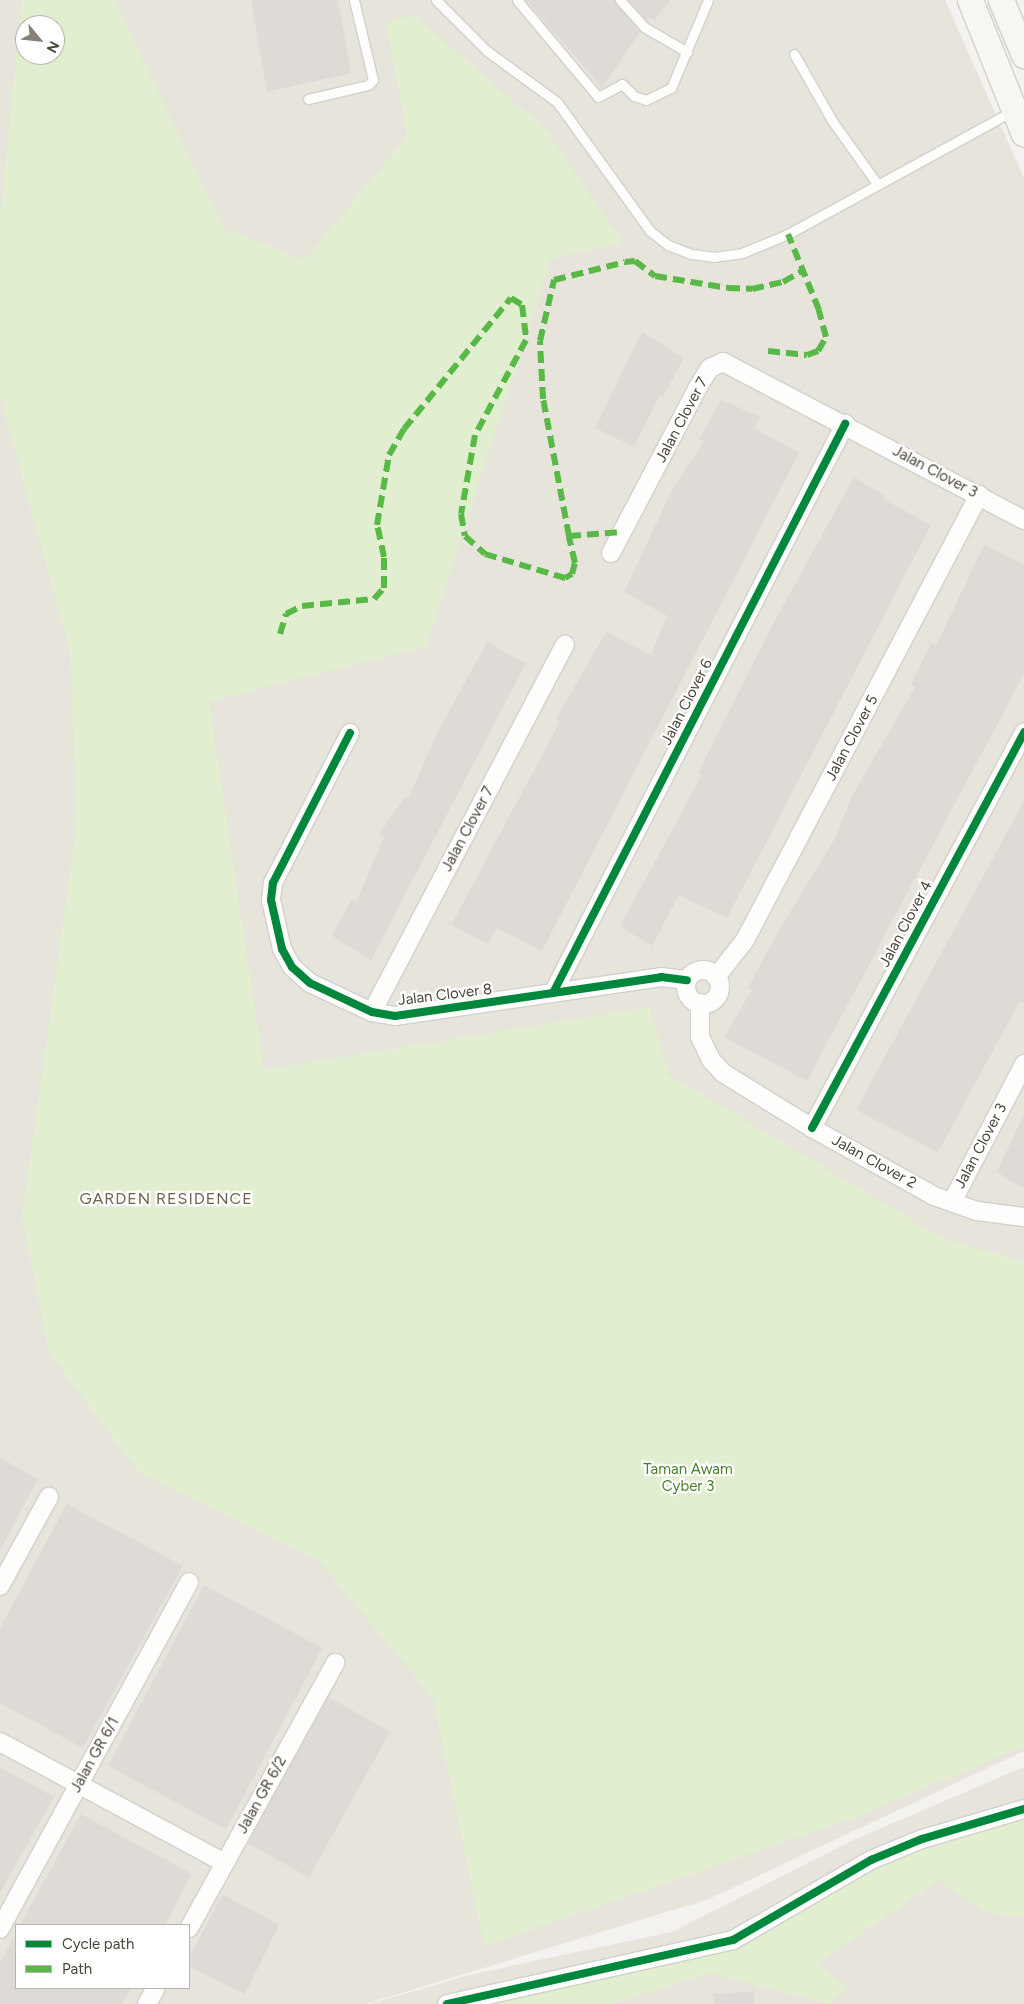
<!DOCTYPE html>
<style>
body{margin:0}
#map{position:relative;width:1024px;height:2004px;overflow:hidden;background:#f4f2ee;font-family:Figtree,sans-serif}
div>[style]{position:absolute}
[style*='--x']{left:calc(var(--x)*1px);top:calc(var(--y)*1px);width:calc(var(--w)*1px);rotate:calc(var(--a)*1deg)}
.residential>*{inset:0;background:#e7e4dc}
.green>*{inset:0;background:#e1eecf}
.building>*{inset:0;background:#dedbd6;transform-origin:0 0}
.roads{filter:drop-shadow(1px 0 #d2d0cb) drop-shadow(-1px 0 #d2d0cb) drop-shadow(0 1px #d2d0cb) drop-shadow(0 -1px #d2d0cb)}
.lane>*{height:9px;margin:-4.5px;padding:0 4.5px;transform-origin:4.5px;border-radius:4.5px;background:#fdfdfc}
.street>*{height:18px;margin:-9px;padding:0 9px;transform-origin:9px;border-radius:9px;background:#fdfdfc}
.street>.ring{margin:-9px;padding:0;box-sizing:content-box;background:none;border:18px solid #fdfdfc;border-radius:50%}
.secondary>*{height:25px;margin:-12.5px;padding:0 12.5px;transform-origin:12.5px;border-radius:12.5px;background:#f7f6f1}
.quiet>*{height:6px;margin-top:-3px;transform-origin:0;background:repeating-linear-gradient(90deg,#58b947 0 12px,transparent 0 18px)}
.cycleway>*{height:8px;margin:-4px;padding:0 4px;transform-origin:4px;border-radius:4px;background:#00873e}
span{translate:-50% -50%;white-space:nowrap;text-align:center;line-height:1.15;-webkit-text-stroke:4.5px #fff;paint-order:stroke}
.street-label{font-size:15px;color:#4b4439}
.park-label{font-size:15px;color:#4a7f2a}
.neighbourhood-label{font-size:16px;color:#6e6250;letter-spacing:1px}
.legend{position:absolute;left:15px;top:1924px;width:175px;height:65px;box-sizing:border-box;background:#fff;border:1px solid #b7b4b0;margin:0;padding:6px 9px;list-style:none;font-size:15px;color:#4b4439}
.legend li{display:flex;align-items:center;gap:10px;height:25px}
.legend b{width:25px;border:1px solid #b7b4b0}
.north{position:absolute;left:15px;top:15px;width:50px;height:50px;box-sizing:border-box;background:#fff;border:1px solid #b7b4b0;border-radius:50%;rotate:118deg;font-size:14px;font-weight:700;line-height:20px;text-align:center;color:#4b4439}
.north::after{content:'';display:block;margin:auto;width:18px;height:22px;background:#868178;clip-path:polygon(50% 0,100% 100%,50% 72%,0 100%)}
</style>
<div id="map">
<div class="residential">
<div style="clip-path:polygon(evenodd,0 0,945px 0,1024px 178px,1024px 1751px,709px 1899px,366px 2004px,0 2004px,0 0,25px 25px,55px 25px,55px 55px,25px 55px,25px 25px,0 0,16px 1925px,189px 1925px,189px 1988px,16px 1988px,16px 1925px)"></div>
<div style="clip-path:polygon(1024px 1767px,1024px 2004px,369px 2004px,473px 1974px,672px 1932px,849px 1842px)"></div>
</div>
<div class="green">
<div style="clip-path:polygon(evenodd,22px 0,114px 0,224px 229px,305px 260px,407px 137px,386px 22px,414px 15px,545px 129px,623px 243px,551px 259px,426px 647px,209px 702px,264px 1070px,649px 1007px,669px 1075px,942px 1238px,1024px 1262px,1024px 1746px,854px 1818px,484px 1946px,433px 1698px,318px 1560px,140px 1474px,49px 1353px,22px 1216px,77px 822px,70px 652px,0 396px,0 216px,22px 0,25px 25px,55px 25px,55px 55px,25px 55px,25px 25px)"></div>
<div style="clip-path:polygon(1024px 1812px,1024px 1917px,984px 1912px,939px 1880px,817px 1964px,848px 1988px,830px 2004px,709px 1973px,613px 2004px,486px 2004px,742px 1944px,872px 1867px)"></div>
</div>
<div class="building">
<div style="clip-path:polygon(251px 0,338px 0,351px 73px,267px 92px)"></div>
<div style="clip-path:polygon(526px 0,614px 0,640px 32px,602px 88px)"></div>
<div style="clip-path:polygon(628px 0,670px 0,654px 21px,650px 17px,647px 21px)"></div>
<div style="clip-path:polygon(642px 332px,684px 358px,663px 397px,659px 396px,634px 447px,595px 428px)"></div>
<div style="clip-path:polygon(721px 400px,761px 417px,754px 428px,799px 453px,542px 951px,497px 928px,488px 944px,451px 925px,560px 722px,556px 719px,606px 632px,651px 655px,667px 616px,624px 592px,673px 488px,704px 441px,699px 439px)"></div>
<div style="clip-path:polygon(854px 477px,885px 496px,883px 499px,931px 525px,727px 918px,679px 895px,652px 946px,620px 926px,702px 775px,698px 773px,772px 626px)"></div>
<div style="clip-path:polygon(984px 545px,1024px 565px,1024px 674px,807px 1081px,724px 1037px,752px 990px,748px 988px,776px 935px,834px 840px,852px 796px,915px 687px,911px 685px,931px 643px,936px 646px)"></div>
<div style="clip-path:polygon(487px 642px,526px 663px,371px 960px,332px 936px,351px 900px,356px 902px,384px 837px,379px 834px,405px 797px,408px 799px,437px 734px)"></div>
<div style="clip-path:polygon(1024px 801px,1024px 1003px,1020px 1001px,938px 1152px,856px 1110px)"></div>
<div style="clip-path:polygon(1024px 1114px,1024px 1189px,997px 1172px)"></div>
<div style="clip-path:polygon(0 1458px,38px 1479px,0 1550px)"></div>
<div style="clip-path:polygon(67px 1504px,183px 1566px,83px 1748px,0 1703px,0 1628px)"></div>
<div style="left:204px;top:1585px;width:134px;height:205px;rotate:28deg"></div>
<div style="left:328px;top:1697px;width:71px;height:167px;rotate:29deg"></div>
<div style="clip-path:polygon(0 1767px,54px 1797px,0 1893px)"></div>
<div style="clip-path:polygon(81px 1814px,192px 1874px,165px 1925px,20px 1925px)"></div>
<div style="clip-path:polygon(223px 1894px,279px 1925px,245px 1994px,189px 1966px,189px 1957px)"></div>
<div style="clip-path:polygon(16px 1933px,16px 1988px,131px 1988px,122px 2004px,0 2004px,0 1963px)"></div>
<div style="clip-path:polygon(755px 1991px,754px 2004px,714px 2004px,713px 1994px)"></div>
</div>
<div class="roads">
<div class="lane">
<div style="--x:436;--y:0;--w:72;--a:45"></div>
<div style="--x:487;--y:51;--w:87;--a:36.1"></div>
<div style="--x:557;--y:102;--w:159;--a:54.2"></div>
<div style="--x:650;--y:231;--w:23;--a:38"></div>
<div style="--x:668;--y:245;--w:25;--a:21"></div>
<div style="--x:691;--y:254;--w:23;--a:7"></div>
<div style="--x:714;--y:257;--w:28;--a:-8"></div>
<div style="--x:742;--y:253;--w:50;--a:-22.4"></div>
<div style="--x:788;--y:234;--w:256;--a:-28.7"></div>
<div style="--x:517;--y:0;--w:126;--a:50.1"></div>
<div style="--x:598;--y:97;--w:27;--a:-28"></div>
<div style="--x:622;--y:84;--w:17;--a:45"></div>
<div style="--x:634;--y:96;--w:13;--a:18"></div>
<div style="--x:646;--y:100;--w:28;--a:-26"></div>
<div style="--x:671;--y:88;--w:95;--a:-67.2"></div>
<div style="--x:620;--y:0;--w:36;--a:48"></div>
<div style="--x:644;--y:27;--w:50;--a:30.2"></div>
<div style="--x:794;--y:54;--w:78;--a:60.2"></div>
<div style="--x:833;--y:122;--w:77;--a:54.5"></div>
<div style="--x:308;--y:99;--w:62;--a:-13.1"></div>
<div style="--x:368;--y:85;--w:7;--a:-45"></div>
<div style="--x:373;--y:80;--w:82;--a:-103.4"></div>
</div>
<div class="street">
<div style="--x:611;--y:553;--w:187;--a:-62.3"></div>
<div style="--x:698;--y:387;--w:22;--a:-58"></div>
<div style="--x:710;--y:368;--w:14;--a:-25"></div>
<div style="--x:723;--y:362;--w:340;--a:27.7"></div>
<div style="--x:350;--y:733;--w:169;--a:117.2"></div>
<div style="--x:273;--y:883;--w:17;--a:97"></div>
<div style="--x:271;--y:900;--w:50;--a:77.3"></div>
<div style="--x:282;--y:949;--w:21;--a:61"></div>
<div style="--x:292;--y:967;--w:24;--a:42"></div>
<div style="--x:310;--y:983;--w:68;--a:25.1"></div>
<div style="--x:372;--y:1012;--w:23;--a:10"></div>
<div style="--x:395;--y:1016;--w:269;--a:-8.3"></div>
<div style="--x:661;--y:977;--w:26;--a:7"></div>
<div class="ring" style="left:686px;top:970px;width:16px;height:16px"></div>
<div style="--x:716;--y:977;--w:47;--a:-51.9"></div>
<div style="--x:745;--y:940;--w:503;--a:-62.26"></div>
<div style="--x:553;--y:993;--w:640;--a:-62.83"></div>
<div style="--x:700;--y:1003;--w:34;--a:90"></div>
<div style="--x:700;--y:1037;--w:25;--a:64"></div>
<div style="--x:711;--y:1060;--w:18;--a:47"></div>
<div style="--x:723;--y:1073;--w:105;--a:31.7"></div>
<div style="--x:812;--y:1128;--w:140;--a:29.1"></div>
<div style="--x:934;--y:1196;--w:46;--a:19.2"></div>
<div style="--x:977;--y:1211;--w:47;--a:7.3"></div>
<div style="--x:372;--y:1012;--w:415;--a:-62.3"></div>
<div style="--x:812;--y:1128;--w:449;--a:-61.8"></div>
<div style="--x:952;--y:1202;--w:156;--a:-62.4"></div>
<div style="--x:0;--y:1586;--w:102;--a:-61.2"></div>
<div style="--x:0;--y:1742;--w:255;--a:28.3"></div>
<div style="--x:189;--y:1928;--w:303;--a:-61.1"></div>
<div style="--x:0;--y:1929;--w:395;--a:-61.4"></div>
<div style="--x:147;--y:2004;--w:18;--a:-61"></div>
<div style="--x:447;--y:2004;--w:293;--a:-12.6"></div>
<div style="--x:733;--y:1940;--w:160;--a:-30.1"></div>
<div style="--x:871;--y:1860;--w:55;--a:-22.4"></div>
<div style="--x:922;--y:1839;--w:106;--a:-16.4"></div>
</div>
<div class="secondary">
<div style="--x:970;--y:0;--w:144;--a:68.1"></div>
<div style="--x:1001;--y:0;--w:60;--a:67.3"></div>
</div>
</div>
<div class="quiet">
<div style="--x:768;--y:351;--w:39;--a:6"></div>
<div style="--x:807;--y:355;--w:12;--a:-20"></div>
<div style="--x:818;--y:351;--w:16;--a:-60"></div>
<div style="--x:826;--y:337;--w:28;--a:-105"></div>
<div style="--x:819;--y:310;--w:82;--a:-112.2"></div>
<div style="--x:569;--y:536;--w:139;--a:-100.7"></div>
<div style="--x:543;--y:399;--w:58;--a:-93"></div>
<div style="--x:540;--y:341;--w:63;--a:-77.1"></div>
<div style="--x:554;--y:280;--w:73;--a:-14.2"></div>
<div style="--x:625;--y:262;--w:10;--a:-6"></div>
<div style="--x:635;--y:261;--w:25;--a:37"></div>
<div style="--x:655;--y:276;--w:74;--a:9.3"></div>
<div style="--x:728;--y:288;--w:24;--a:2"></div>
<div style="--x:752;--y:289;--w:32;--a:-13"></div>
<div style="--x:783;--y:282;--w:22;--a:-30"></div>
<div style="--x:280;--y:634;--w:21;--a:-73"></div>
<div style="--x:286;--y:614;--w:18;--a:-27"></div>
<div style="--x:302;--y:606;--w:72;--a:-5.6"></div>
<div style="--x:374;--y:599;--w:15;--a:-48"></div>
<div style="--x:384;--y:588;--w:31;--a:-90"></div>
<div style="--x:384;--y:557;--w:33;--a:-102"></div>
<div style="--x:377;--y:525;--w:71;--a:-80.3"></div>
<div style="--x:389;--y:455;--w:30;--a:-60"></div>
<div style="--x:404;--y:429;--w:169;--a:-50.8"></div>
<div style="--x:511;--y:298;--w:13;--a:32"></div>
<div style="--x:522;--y:305;--w:35;--a:83"></div>
<div style="--x:526;--y:340;--w:108;--a:118.2"></div>
<div style="--x:475;--y:435;--w:80;--a:100"></div>
<div style="--x:461;--y:514;--w:22;--a:80"></div>
<div style="--x:465;--y:536;--w:27;--a:42"></div>
<div style="--x:485;--y:554;--w:84;--a:16.7"></div>
<div style="--x:565;--y:578;--w:8;--a:-30"></div>
<div style="--x:572;--y:574;--w:11;--a:-75"></div>
<div style="--x:575;--y:563;--w:28;--a:-103"></div>
<div style="--x:569;--y:536;--w:53;--a:-4.3"></div>
</div>
<div class="cycleway">
<div style="--x:350;--y:733;--w:169;--a:117.2"></div>
<div style="--x:273;--y:883;--w:17;--a:97"></div>
<div style="--x:271;--y:900;--w:50;--a:77.3"></div>
<div style="--x:282;--y:949;--w:21;--a:61"></div>
<div style="--x:292;--y:967;--w:24;--a:42"></div>
<div style="--x:310;--y:983;--w:68;--a:25.1"></div>
<div style="--x:372;--y:1012;--w:23;--a:10"></div>
<div style="--x:395;--y:1016;--w:269;--a:-8.3"></div>
<div style="--x:661;--y:977;--w:26;--a:7"></div>
<div style="--x:553;--y:993;--w:640;--a:-62.83"></div>
<div style="--x:812;--y:1128;--w:449;--a:-61.8"></div>
<div style="--x:447;--y:2004;--w:293;--a:-12.6"></div>
<div style="--x:733;--y:1940;--w:160;--a:-30.1"></div>
<div style="--x:871;--y:1860;--w:55;--a:-22.4"></div>
<div style="--x:922;--y:1839;--w:106;--a:-16.4"></div>
</div>
<div class="street-label">
<span style="left:682px;top:420px;rotate:-62deg">Jalan Clover 7</span>
<span style="left:935px;top:472px;rotate:28deg">Jalan Clover 3</span>
<span style="left:687px;top:702px;rotate:-63deg">Jalan Clover 6</span>
<span style="left:852px;top:738px;rotate:-62deg">Jalan Clover 5</span>
<span style="left:468px;top:829px;rotate:-62deg">Jalan Clover 7</span>
<span style="left:906px;top:924px;rotate:-62deg">Jalan Clover 4</span>
<span style="left:445px;top:995px;rotate:-7deg">Jalan Clover 8</span>
<span style="left:981px;top:1146px;rotate:-62deg">Jalan Clover 3</span>
<span style="left:874px;top:1162px;rotate:29deg">Jalan Clover 2</span>
<span style="left:95px;top:1755px;rotate:-61deg">Jalan GR 6/1</span>
<span style="left:262px;top:1795px;rotate:-61deg">Jalan GR 6/2</span>
</div>
<div class="park-label">
<span style="left:688px;top:1478px">Taman Awam<br>Cyber 3</span>
</div>
<div class="neighbourhood-label">
<span style="left:166px;top:1199px">GARDEN RESIDENCE</span>
</div>
<ul class="legend">
<li><b style="height:6px;background:#00873e"></b>Cycle path</li>
<li><b style="height:6px;background:#58b947"></b>Path</li>
</ul>
<div class="north">N</div>
</div>
